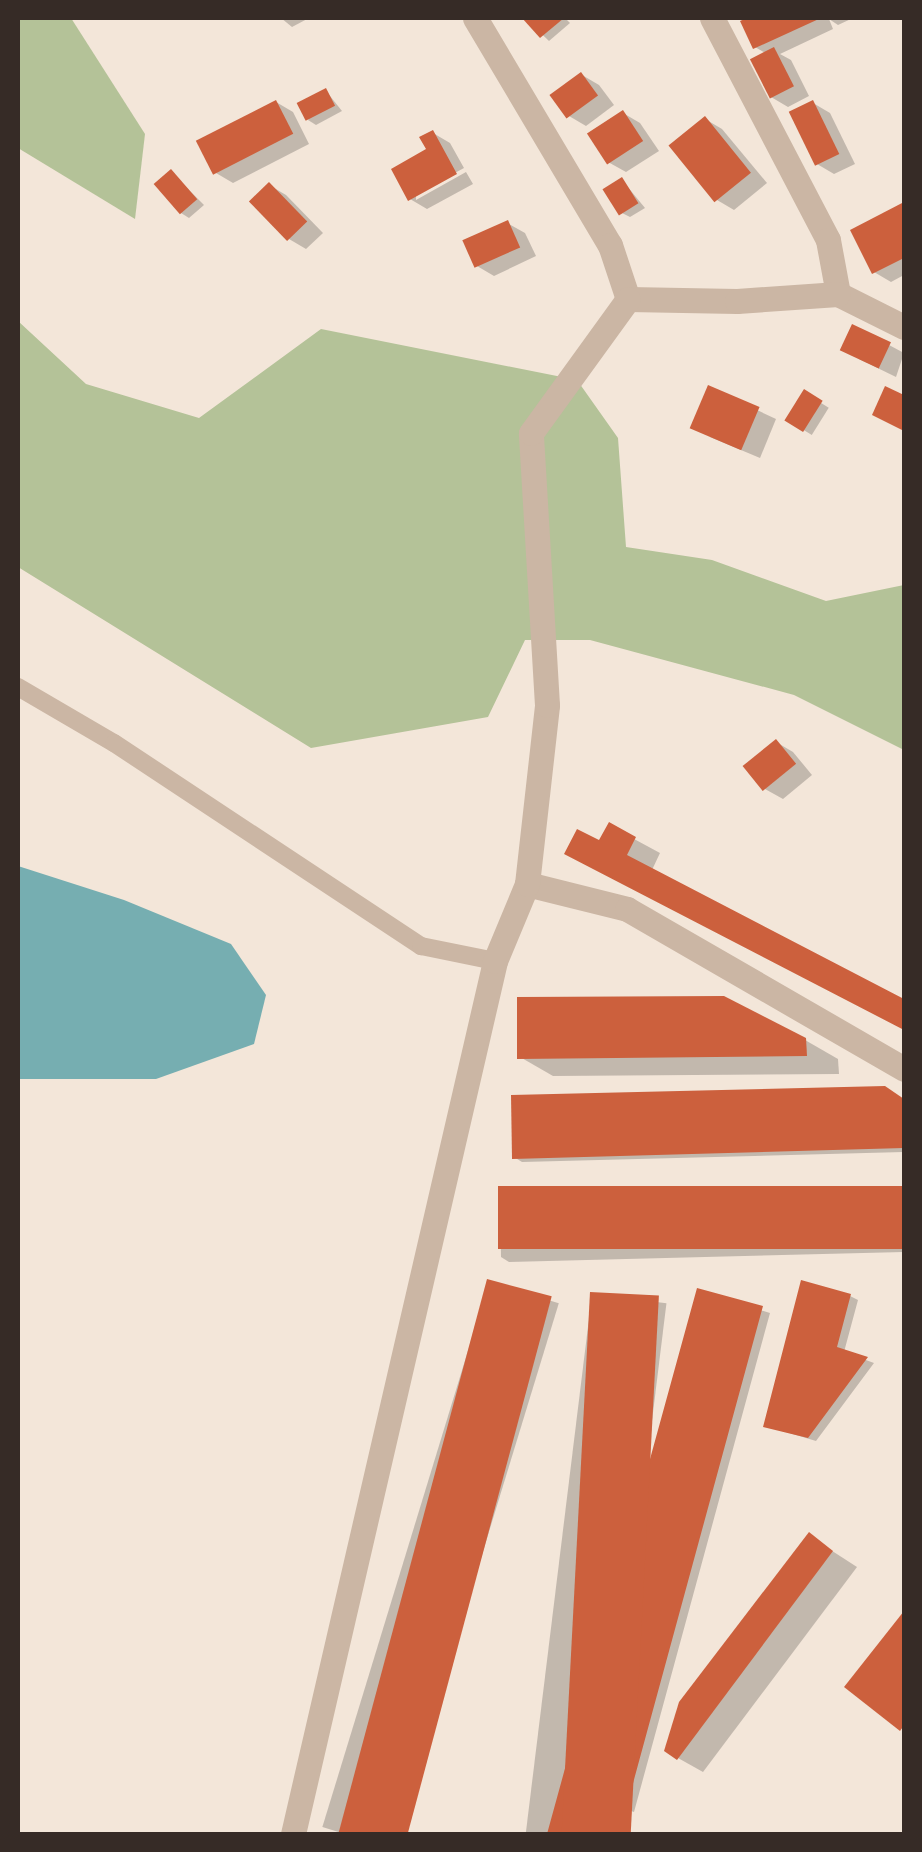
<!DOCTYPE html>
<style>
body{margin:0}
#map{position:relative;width:922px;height:1852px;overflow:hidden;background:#f3e6d9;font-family:Barlow,sans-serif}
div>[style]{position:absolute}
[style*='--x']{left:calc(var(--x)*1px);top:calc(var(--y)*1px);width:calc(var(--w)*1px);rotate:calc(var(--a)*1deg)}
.green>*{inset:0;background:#b4c298}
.water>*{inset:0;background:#76aeb1}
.shadow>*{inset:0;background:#0003;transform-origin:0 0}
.building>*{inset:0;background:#cc603d;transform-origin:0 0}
.service>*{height:18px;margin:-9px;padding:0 9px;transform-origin:9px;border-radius:9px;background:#cbb6a4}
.minor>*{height:25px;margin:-12.5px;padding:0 12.5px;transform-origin:12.5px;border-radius:12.5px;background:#cbb6a4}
span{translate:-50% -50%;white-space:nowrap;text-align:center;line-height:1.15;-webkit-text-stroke:10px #faf0e5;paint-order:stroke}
.frame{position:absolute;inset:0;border:20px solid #362b26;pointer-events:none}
</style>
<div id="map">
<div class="green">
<div style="clip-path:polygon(18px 18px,71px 18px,145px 134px,135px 219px,18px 148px)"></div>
<div style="clip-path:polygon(18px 321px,86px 384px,199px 418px,321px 329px,577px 380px,618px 438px,626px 547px,712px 560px,826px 601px,904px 585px,904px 750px,794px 695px,590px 640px,525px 640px,488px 717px,311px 748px,18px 567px)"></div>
</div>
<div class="water">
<div style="clip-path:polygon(18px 866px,124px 900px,231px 944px,266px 995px,254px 1044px,156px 1079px,18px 1079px)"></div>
</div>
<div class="shadow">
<div style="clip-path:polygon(281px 18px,309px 18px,292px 27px)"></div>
<div style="clip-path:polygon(525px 18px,565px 18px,570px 23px,549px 41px)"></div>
<div style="clip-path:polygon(753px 18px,853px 18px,838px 25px,829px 19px,833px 29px,780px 54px,791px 60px,809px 96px,788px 107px,771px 97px,767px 54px,755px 47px,744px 22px)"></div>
<div style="clip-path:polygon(582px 75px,599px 85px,614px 105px,586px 126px,569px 116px)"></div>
<div style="clip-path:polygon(326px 91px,342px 111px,316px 125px,308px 120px)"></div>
<div style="clip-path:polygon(276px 102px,293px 112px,309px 144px,233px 183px,216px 173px)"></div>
<div style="clip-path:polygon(813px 103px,830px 113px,855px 164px,834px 174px,817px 164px)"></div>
<div style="clip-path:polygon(623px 113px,640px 123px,659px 151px,626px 172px,608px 162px)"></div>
<div style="clip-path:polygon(705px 119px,722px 129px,767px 183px,734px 210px,717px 200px)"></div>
<div style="clip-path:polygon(433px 133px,450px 143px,464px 168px,416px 194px,416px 200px,466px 172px,473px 184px,427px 209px,410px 199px)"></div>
<div style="clip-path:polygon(171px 172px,204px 205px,189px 218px,181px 213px)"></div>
<div style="clip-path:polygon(622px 180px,645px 208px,630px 217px,622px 213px)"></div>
<div style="clip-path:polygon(269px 185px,286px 195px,323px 233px,306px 249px,289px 239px)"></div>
<div style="clip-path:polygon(904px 206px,904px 275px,891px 282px,874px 272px)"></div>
<div style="clip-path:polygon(507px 223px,525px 233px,536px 256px,494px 276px,477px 266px)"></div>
<div style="clip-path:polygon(889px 345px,904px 353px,896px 377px,859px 359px)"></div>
<div style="clip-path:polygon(710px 388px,776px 419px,760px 458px,710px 437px)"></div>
<div style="left:805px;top:393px;width:28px;height:32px;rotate:32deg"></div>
<div style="clip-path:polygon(776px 742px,793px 752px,812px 775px,783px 799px,765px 789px)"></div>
<div style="clip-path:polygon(610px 826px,660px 853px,652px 870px,904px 1001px,904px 1029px,592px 867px)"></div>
<div style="clip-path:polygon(805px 1040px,838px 1059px,839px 1074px,553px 1076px,520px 1057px)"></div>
<div style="clip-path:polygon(884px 1089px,904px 1101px,904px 1152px,522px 1162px,514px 1157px)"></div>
<div style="clip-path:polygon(904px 1188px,904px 1252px,509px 1262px,501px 1257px,500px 1198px)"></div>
<div style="left:489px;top:1282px;width:73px;height:570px;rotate:17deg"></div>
<div style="clip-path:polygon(699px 1291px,770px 1313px,634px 1812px,619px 1807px,611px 1834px,549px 1834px)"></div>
<div style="left:592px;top:1294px;width:75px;height:559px;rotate:7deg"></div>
<div style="clip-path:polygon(850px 1296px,858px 1300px,844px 1352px,874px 1363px,816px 1441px,766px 1426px)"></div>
<div style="clip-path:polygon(809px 1536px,857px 1567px,703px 1772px,678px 1758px)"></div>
<div style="clip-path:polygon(904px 1615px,904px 1731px,847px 1687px)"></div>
</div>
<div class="building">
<div style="clip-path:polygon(522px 18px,564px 18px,540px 38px)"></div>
<div style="clip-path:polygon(747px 18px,821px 18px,753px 49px,740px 21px)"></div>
<div style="left:774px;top:47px;width:44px;height:27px;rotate:63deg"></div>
<div style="left:581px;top:72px;width:29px;height:39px;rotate:54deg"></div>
<div style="left:326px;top:88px;width:20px;height:33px;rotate:63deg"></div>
<div style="left:276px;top:100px;width:38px;height:90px;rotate:63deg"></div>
<div style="left:813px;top:100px;width:60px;height:27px;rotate:64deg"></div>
<div style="left:623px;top:110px;width:37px;height:43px;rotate:57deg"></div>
<div style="left:705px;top:116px;width:73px;height:47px;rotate:51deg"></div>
<div style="clip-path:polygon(433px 130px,457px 174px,408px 201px,391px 169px,426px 149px,419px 137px)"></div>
<div style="left:171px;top:169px;width:40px;height:23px;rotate:49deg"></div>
<div style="left:622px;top:177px;width:31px;height:23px;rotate:58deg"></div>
<div style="left:269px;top:182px;width:55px;height:28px;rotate:46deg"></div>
<div style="clip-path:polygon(904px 202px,904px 258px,872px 274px,850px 230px)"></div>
<div style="left:508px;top:220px;width:30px;height:50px;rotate:66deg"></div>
<div style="left:852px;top:324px;width:43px;height:29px;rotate:25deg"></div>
<div style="left:708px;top:385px;width:56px;height:47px;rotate:23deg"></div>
<div style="clip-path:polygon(885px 386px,904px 395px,904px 431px,872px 415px)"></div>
<div style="left:804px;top:389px;width:22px;height:37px;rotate:32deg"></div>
<div style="left:776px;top:739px;width:32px;height:43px;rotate:51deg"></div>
<div style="clip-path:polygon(609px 822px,636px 837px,627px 855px,904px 999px,904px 1030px,564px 854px,577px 829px,599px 840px)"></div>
<div style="clip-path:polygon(724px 996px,806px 1038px,807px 1056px,517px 1059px,517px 997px)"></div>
<div style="clip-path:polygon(885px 1086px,904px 1099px,904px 1148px,512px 1159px,511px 1095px)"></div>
<div style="left:904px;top:1186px;width:63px;height:406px;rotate:90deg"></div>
<div style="left:487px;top:1279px;width:67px;height:573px;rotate:15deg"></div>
<div style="clip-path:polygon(801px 1280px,851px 1294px,837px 1347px,868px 1357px,808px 1438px,763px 1427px)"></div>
<div style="clip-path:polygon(697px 1288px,763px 1306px,626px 1809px,611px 1805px,603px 1834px,547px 1834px)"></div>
<div style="left:590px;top:1292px;width:69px;height:561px;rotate:3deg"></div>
<div style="clip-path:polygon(809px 1532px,833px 1551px,677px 1760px,664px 1751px,679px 1702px)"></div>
<div style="clip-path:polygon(904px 1611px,904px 1725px,900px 1731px,844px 1687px)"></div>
</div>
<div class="service">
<div style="--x:18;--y:687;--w:111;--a:30.3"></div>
<div style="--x:114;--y:743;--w:368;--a:33.5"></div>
<div style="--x:421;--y:946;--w:76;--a:11.5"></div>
</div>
<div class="minor">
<div style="--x:475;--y:18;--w:264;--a:59.3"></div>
<div style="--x:610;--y:245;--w:57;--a:71.6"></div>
<div style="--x:712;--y:18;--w:250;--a:62.4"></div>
<div style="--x:828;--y:240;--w:55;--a:79.5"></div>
<div style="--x:838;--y:294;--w:74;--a:26.6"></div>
<div style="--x:628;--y:299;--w:109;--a:1.1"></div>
<div style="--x:737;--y:301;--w:101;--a:-4"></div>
<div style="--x:527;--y:884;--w:103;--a:14"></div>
<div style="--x:627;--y:909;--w:320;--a:30"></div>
<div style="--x:293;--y:1834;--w:896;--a:-76.97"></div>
<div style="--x:495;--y:961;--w:83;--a:-67.4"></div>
<div style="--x:527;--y:884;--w:180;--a:-83.6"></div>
<div style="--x:547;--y:705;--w:272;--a:-93.4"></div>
<div style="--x:531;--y:433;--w:165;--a:-54.1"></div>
</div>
<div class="frame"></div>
</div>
